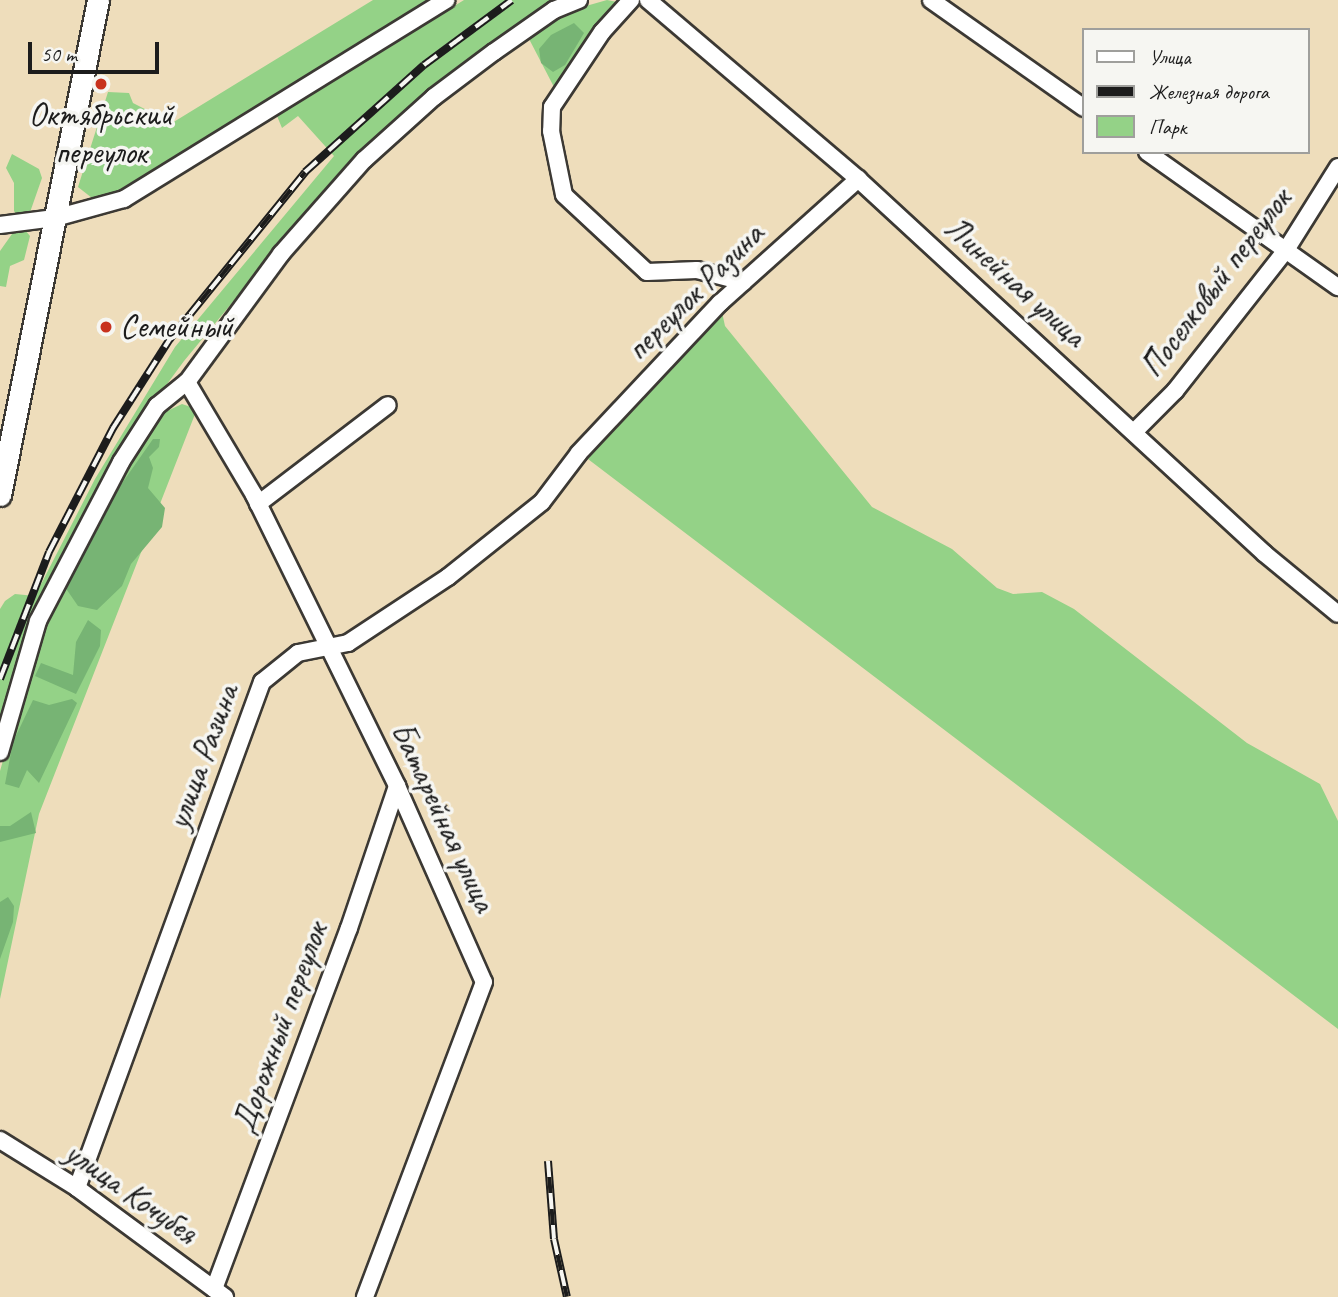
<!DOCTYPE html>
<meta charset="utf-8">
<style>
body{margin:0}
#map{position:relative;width:1338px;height:1297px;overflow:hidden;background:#edb;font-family:Caveat,sans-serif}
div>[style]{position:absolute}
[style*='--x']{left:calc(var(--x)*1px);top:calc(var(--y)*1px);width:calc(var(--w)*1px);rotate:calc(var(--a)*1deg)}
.green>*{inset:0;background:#94d287}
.forest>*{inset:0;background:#77b474}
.roads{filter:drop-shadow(2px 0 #3c3934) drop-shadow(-2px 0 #3c3934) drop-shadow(0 2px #3c3934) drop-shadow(0 -2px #3c3934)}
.minor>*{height:16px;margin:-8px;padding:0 8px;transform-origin:8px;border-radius:8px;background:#fff}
.secondary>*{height:21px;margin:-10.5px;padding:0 10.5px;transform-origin:10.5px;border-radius:10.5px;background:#fff}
.rail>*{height:8px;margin-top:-4px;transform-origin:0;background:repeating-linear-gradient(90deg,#f6f6f2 0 16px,#1c1c1c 0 32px);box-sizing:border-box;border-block:2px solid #1c1c1c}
.dots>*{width:19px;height:19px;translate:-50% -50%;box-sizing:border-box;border:4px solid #f6f6f2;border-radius:50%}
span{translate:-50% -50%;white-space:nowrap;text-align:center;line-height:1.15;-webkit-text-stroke:7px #f6f6f2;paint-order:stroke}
.poi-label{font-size:33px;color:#1c1c1c}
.left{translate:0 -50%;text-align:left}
.street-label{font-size:33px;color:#1c1c1c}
.legend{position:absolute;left:1082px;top:28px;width:228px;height:126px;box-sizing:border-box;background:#f6f6f2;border:2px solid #9f9f9c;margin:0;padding:9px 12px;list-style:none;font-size:21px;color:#1c1c1c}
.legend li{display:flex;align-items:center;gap:14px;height:35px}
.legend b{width:35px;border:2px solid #9f9f9c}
.scale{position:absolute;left:28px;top:42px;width:131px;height:32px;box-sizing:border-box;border:4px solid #1c1c1c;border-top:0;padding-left:9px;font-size:21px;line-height:24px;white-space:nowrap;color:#1c1c1c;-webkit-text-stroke:5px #f6f6f2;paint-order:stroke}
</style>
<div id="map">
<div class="green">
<div style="clip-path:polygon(373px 0,428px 0,108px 197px,92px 198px,78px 187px,108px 92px,129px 93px,133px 103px,172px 123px)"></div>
<div style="clip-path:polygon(464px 0,564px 0,355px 160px,325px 190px,184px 361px,156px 399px,77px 530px,0 741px,0 609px,5px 601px,15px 594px,35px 596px,95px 479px,175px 347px,334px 156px,298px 116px,282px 128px,277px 116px)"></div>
<div style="clip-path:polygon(607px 0,617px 2px,615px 8px,554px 87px,528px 37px,572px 10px)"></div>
<div style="clip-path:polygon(12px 154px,39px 169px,42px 178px,28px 218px,19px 218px,14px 211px,14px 183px,6px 168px)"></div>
<div style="clip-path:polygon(25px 230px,30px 236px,24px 260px,10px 266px,6px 287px,0 286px,0 251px,12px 234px)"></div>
<div style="clip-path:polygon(720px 303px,725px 326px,872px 507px,952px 549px,997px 588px,1013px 594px,1042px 592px,1074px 609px,1247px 743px,1320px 784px,1338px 821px,1338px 1029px,580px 453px)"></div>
<div style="clip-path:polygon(182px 404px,197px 409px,39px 814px,0 999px,0 771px,41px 628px,93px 526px,163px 413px)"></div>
</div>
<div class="forest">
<div style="clip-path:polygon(574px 23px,584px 33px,565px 65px,553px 72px,541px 63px,539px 49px,551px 35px)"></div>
<div style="clip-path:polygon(153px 439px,160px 439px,159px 447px,149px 457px,153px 468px,148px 488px,165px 508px,162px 527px,131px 564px,122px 586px,97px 610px,78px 606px,67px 590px,67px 580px,97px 519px)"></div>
<div style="clip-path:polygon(88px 620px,101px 630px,100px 646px,76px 694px,35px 676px,41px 663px,73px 675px,76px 642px)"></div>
<div style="clip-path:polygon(72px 699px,77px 703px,39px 783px,27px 770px,19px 788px,5px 784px,13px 742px,33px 700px,49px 705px)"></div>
<div style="clip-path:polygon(31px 812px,36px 833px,0 842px,0 826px,10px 826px)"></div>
<div style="clip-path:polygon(8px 897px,14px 906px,13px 922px,0 959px,0 902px)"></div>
</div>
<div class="roads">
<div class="minor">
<div style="--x:631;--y:0;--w:43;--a:132.2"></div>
<div style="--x:602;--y:32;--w:90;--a:123.7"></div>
<div style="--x:552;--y:107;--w:24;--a:92"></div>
<div style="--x:551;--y:131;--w:65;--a:78.5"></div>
<div style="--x:564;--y:195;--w:113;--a:42.9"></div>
<div style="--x:647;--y:272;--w:50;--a:-2.3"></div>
<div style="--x:697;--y:270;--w:48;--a:14.6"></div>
<div style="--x:648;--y:0;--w:276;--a:40.4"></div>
<div style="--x:858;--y:179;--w:553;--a:42.66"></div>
<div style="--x:1265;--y:554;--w:94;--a:39.4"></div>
<div style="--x:931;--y:0;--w:187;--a:35.2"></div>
<div style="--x:1147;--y:152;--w:234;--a:35.3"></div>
<div style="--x:0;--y:225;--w:55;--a:-7.3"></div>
<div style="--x:55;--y:218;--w:72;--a:-15.4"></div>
<div style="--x:124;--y:199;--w:379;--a:-31.7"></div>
<div style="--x:187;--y:382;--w:131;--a:59.3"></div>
<div style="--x:254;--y:495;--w:324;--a:63.8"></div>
<div style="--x:397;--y:786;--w:214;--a:66.1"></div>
<div style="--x:484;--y:982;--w:337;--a:110.7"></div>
<div style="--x:1135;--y:431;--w:57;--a:-45"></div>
<div style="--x:1175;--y:391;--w:179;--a:-51.8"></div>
<div style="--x:1286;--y:250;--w:98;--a:-57.9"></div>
<div style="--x:258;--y:504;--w:163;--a:-37.3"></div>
<div style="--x:0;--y:752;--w:136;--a:-73.8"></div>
<div style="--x:38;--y:621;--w:179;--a:-62.4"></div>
<div style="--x:121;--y:462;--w:67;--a:-57.3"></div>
<div style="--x:157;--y:406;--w:38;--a:-39"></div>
<div style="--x:187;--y:382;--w:159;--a:-53.7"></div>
<div style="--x:281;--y:254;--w:125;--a:-48.6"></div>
<div style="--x:364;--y:160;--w:94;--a:-42"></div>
<div style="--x:434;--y:97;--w:75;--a:-36.9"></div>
<div style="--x:494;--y:52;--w:73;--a:-35"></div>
<div style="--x:554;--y:10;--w:27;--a:-22"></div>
<div style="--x:0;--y:1140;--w:91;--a:31.9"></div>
<div style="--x:77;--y:1188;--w:184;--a:36.4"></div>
<div style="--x:77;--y:1188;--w:539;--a:-69.92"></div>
<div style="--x:262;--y:682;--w:46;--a:-38.9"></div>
<div style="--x:298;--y:653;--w:51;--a:-11.3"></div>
<div style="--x:348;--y:643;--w:120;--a:-33.4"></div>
<div style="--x:448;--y:577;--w:120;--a:-38.6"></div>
<div style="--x:542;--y:502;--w:61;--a:-52.9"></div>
<div style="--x:579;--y:453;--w:206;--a:-46.8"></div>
<div style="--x:720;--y:303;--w:186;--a:-41.9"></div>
<div style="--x:214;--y:1289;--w:385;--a:-69.5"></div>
<div style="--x:349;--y:928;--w:150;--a:-71.3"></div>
</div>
<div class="secondary">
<div style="--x:0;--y:495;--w:505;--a:-78.8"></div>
</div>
</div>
<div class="rail">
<div style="--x:0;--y:679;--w:136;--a:-68.9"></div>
<div style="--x:49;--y:552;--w:140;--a:-62.7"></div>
<div style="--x:113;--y:428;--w:106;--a:-57.4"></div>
<div style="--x:170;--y:339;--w:215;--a:-51"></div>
<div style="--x:305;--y:172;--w:160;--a:-42"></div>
<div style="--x:424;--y:65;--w:109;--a:-36.5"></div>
<div style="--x:548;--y:1161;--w:78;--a:85.6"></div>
<div style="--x:554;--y:1239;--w:59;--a:77.4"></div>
</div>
<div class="dots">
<div style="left:101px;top:84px;background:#c8321e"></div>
<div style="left:106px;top:327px;background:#c8321e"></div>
</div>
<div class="poi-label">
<span style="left:101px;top:134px">Октябрьский<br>переулок</span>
<span class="left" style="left:120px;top:327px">Семейный</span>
</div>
<div class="street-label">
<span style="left:1015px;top:282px;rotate:42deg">Линейная улица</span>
<span style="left:1216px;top:283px;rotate:-53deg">Поселковый переулок</span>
<span style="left:695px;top:292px;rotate:-45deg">переулок Разина</span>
<span style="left:203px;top:757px;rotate:-70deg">улица Разина</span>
<span style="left:443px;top:817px;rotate:65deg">Батарейная улица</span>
<span style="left:280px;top:1028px;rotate:-70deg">Дорожный переулок</span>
<span style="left:131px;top:1193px;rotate:35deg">улица Кочубея</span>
</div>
<ul class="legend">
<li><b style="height:9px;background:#fff"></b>Улица</li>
<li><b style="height:9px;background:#1c1c1c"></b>Железная дорога</li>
<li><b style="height:19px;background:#94d287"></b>Парк</li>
</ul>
<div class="scale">50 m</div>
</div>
